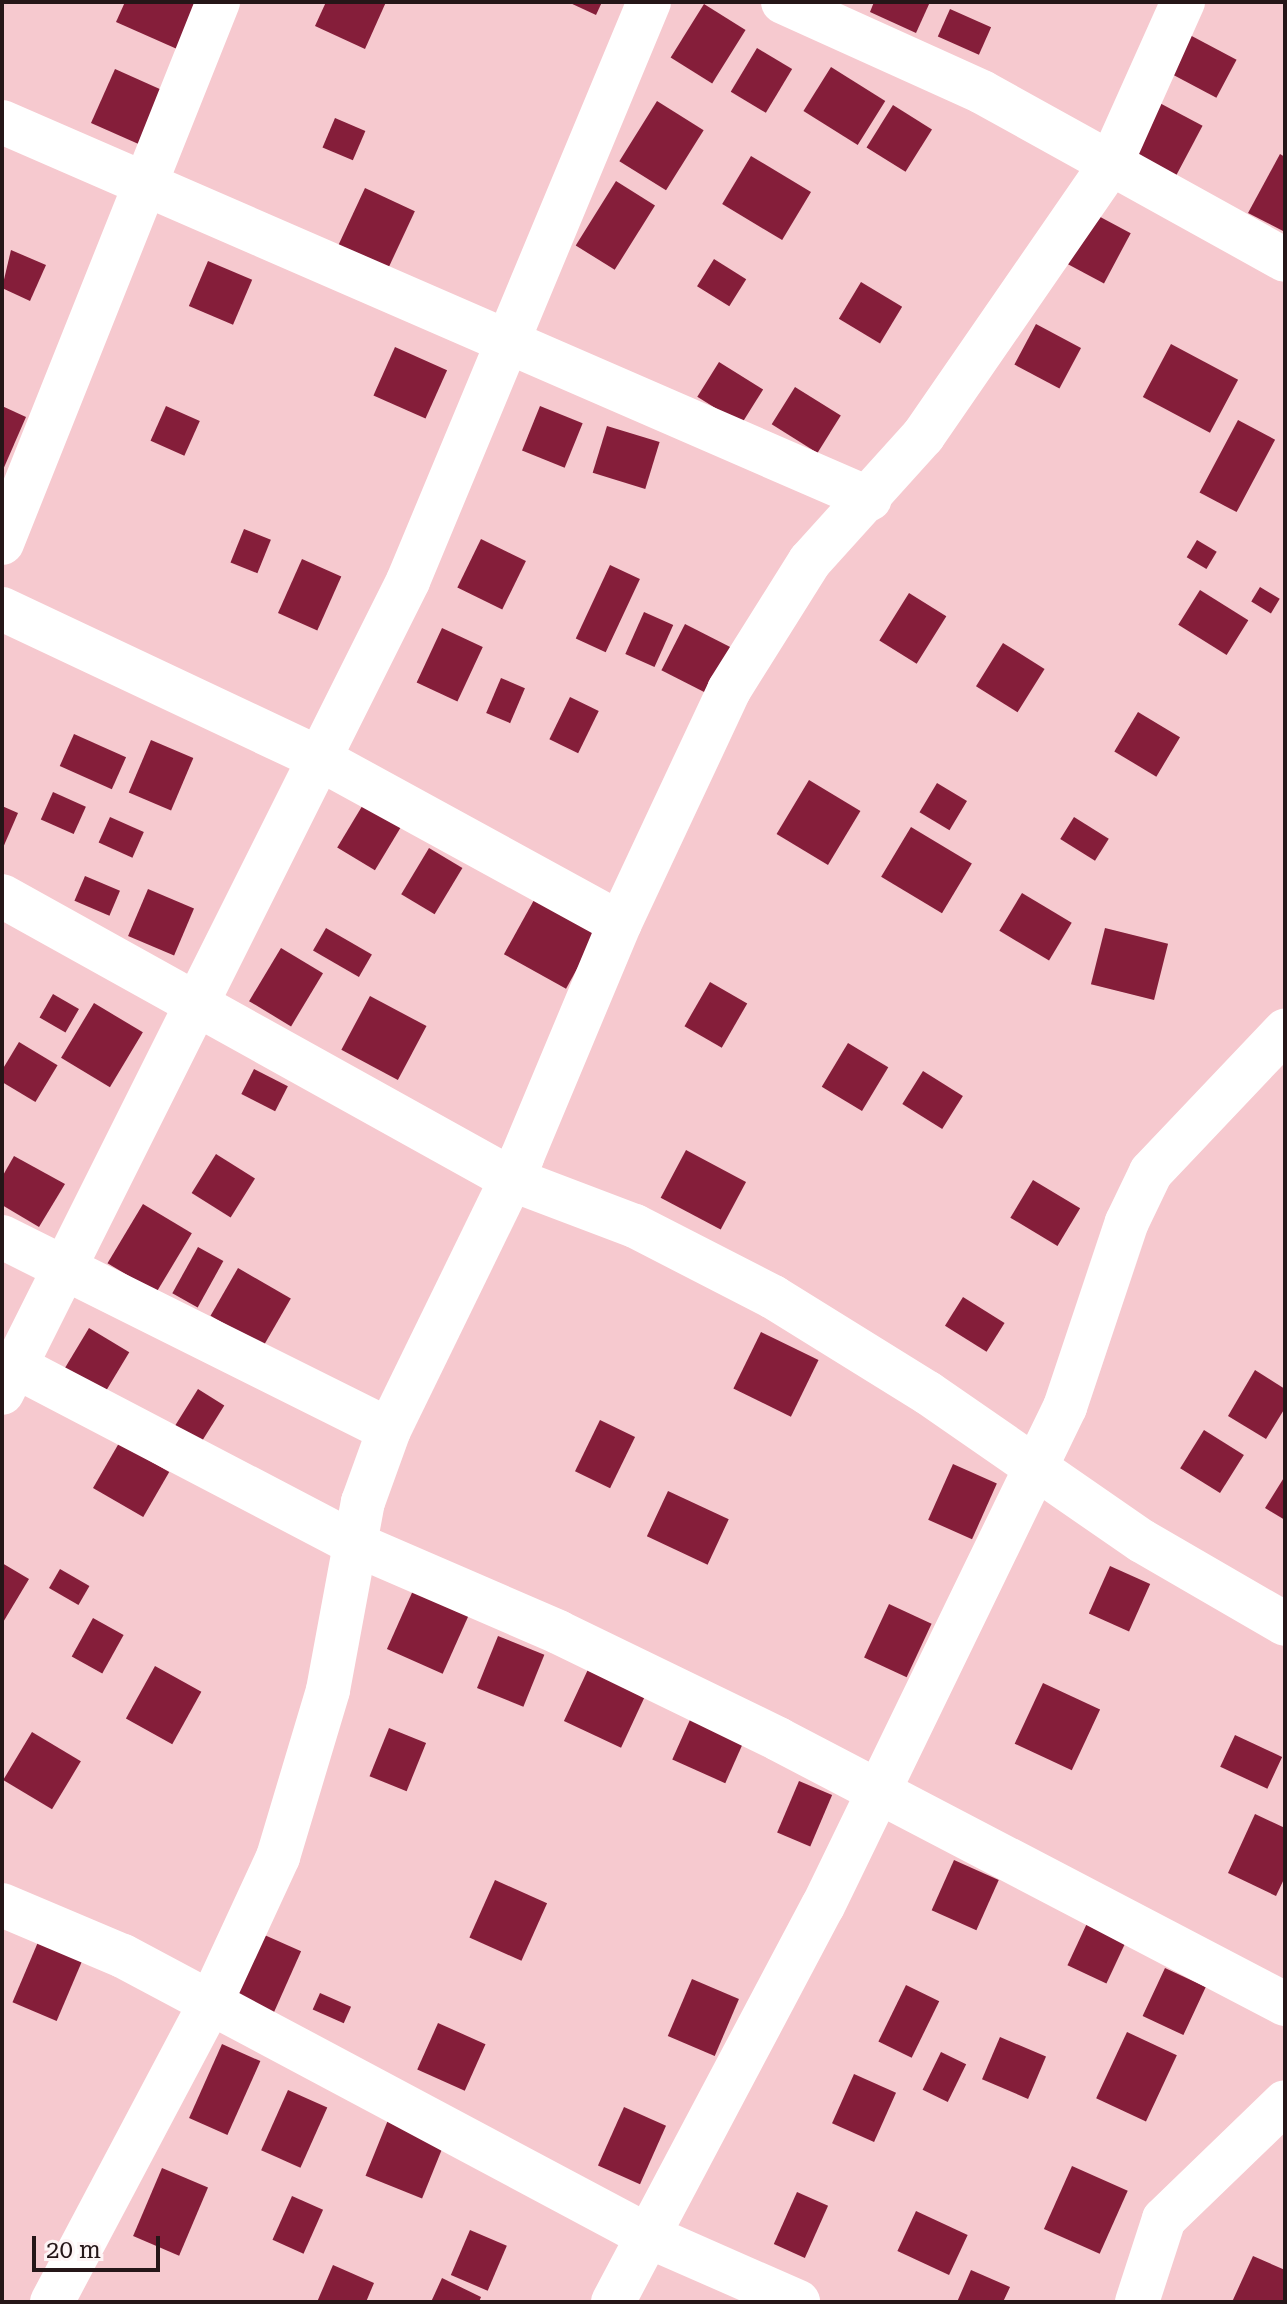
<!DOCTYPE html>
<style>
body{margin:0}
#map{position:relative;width:1287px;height:2304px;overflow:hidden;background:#f6c9cf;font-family:"Roboto Serif",serif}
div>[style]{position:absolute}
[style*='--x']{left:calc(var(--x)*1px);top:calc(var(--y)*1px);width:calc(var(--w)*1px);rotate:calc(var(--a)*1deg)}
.building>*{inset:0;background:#851e3a;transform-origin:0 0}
.minor>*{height:44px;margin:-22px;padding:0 22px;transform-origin:22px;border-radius:22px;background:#fff}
span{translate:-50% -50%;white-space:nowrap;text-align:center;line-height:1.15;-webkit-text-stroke:8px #fef5f6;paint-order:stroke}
.frame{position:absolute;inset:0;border:4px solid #251618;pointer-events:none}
.scale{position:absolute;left:32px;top:2236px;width:128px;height:36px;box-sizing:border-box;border:4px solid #251618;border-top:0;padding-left:10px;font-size:24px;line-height:28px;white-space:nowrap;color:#251618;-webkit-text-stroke:6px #fef5f6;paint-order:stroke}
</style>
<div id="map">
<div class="building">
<div style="clip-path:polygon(125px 2px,198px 2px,177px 49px,116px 22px)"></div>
<div style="clip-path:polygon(326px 2px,386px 2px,365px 49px,315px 26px)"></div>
<div style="clip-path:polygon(568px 2px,602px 2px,596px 15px)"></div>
<div style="clip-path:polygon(874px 2px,930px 2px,916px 33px,870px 12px)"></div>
<div style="left:704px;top:4px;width:49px;height:63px;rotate:32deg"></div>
<div style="left:950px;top:9px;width:45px;height:30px;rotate:24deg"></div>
<div style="left:1188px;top:34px;width:55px;height:43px;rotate:28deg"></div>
<div style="left:757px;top:48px;width:41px;height:51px;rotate:31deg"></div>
<div style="left:831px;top:67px;width:64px;height:52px;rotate:32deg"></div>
<div style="left:115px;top:69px;width:52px;height:59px;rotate:24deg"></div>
<div style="left:1154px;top:100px;width:55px;height:61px;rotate:28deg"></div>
<div style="left:657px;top:101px;width:55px;height:71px;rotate:32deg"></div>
<div style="left:893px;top:105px;width:46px;height:50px;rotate:32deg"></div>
<div style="left:335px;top:118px;width:33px;height:32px;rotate:23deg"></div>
<div style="clip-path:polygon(1280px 154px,1285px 157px,1285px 232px,1248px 213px)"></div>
<div style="left:751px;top:156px;width:70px;height:56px;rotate:31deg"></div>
<div style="left:616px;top:181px;width:46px;height:76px;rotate:32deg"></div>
<div style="left:365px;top:188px;width:55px;height:67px;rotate:25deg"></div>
<div style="left:1091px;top:212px;width:45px;height:57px;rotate:28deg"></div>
<div style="clip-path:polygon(11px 250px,46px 265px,30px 301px,2px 288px)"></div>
<div style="left:714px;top:259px;width:38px;height:32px;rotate:32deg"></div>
<div style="left:208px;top:261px;width:48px;height:49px;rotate:23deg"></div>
<div style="left:861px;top:282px;width:48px;height:43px;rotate:31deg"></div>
<div style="left:1036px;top:324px;width:51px;height:46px;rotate:28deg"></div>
<div style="left:1171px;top:344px;width:76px;height:60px;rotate:28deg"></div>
<div style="left:395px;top:347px;width:57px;height:53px;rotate:24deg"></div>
<div style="left:719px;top:362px;width:52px;height:41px;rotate:32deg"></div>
<div style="left:795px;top:387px;width:54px;height:44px;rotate:32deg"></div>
<div style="clip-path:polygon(2px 406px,26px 417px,2px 472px)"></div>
<div style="left:166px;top:406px;width:37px;height:38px;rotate:24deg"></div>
<div style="left:540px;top:406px;width:46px;height:48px;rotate:22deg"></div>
<div style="left:1238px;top:420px;width:42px;height:82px;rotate:28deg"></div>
<div style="left:607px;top:426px;width:55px;height:49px;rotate:17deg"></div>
<div style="left:244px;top:529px;width:29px;height:36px;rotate:22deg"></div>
<div style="left:481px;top:539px;width:50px;height:54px;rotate:26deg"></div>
<div style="left:1197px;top:540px;width:23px;height:20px;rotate:31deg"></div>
<div style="left:302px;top:559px;width:43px;height:59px;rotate:24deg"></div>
<div style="left:610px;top:565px;width:33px;height:81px;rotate:25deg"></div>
<div style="left:1260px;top:587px;width:23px;height:17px;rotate:31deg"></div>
<div style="left:1200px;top:590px;width:57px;height:41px;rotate:32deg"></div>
<div style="left:909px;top:593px;width:44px;height:56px;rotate:32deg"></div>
<div style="left:644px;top:612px;width:32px;height:46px;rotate:24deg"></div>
<div style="left:685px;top:624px;width:54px;height:52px;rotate:27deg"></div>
<div style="left:442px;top:628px;width:45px;height:60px;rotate:25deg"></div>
<div style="left:1003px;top:643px;width:49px;height:51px;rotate:32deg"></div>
<div style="left:501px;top:678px;width:26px;height:38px;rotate:23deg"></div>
<div style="left:570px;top:697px;width:32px;height:47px;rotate:26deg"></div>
<div style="left:1138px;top:712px;width:49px;height:46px;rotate:31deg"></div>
<div style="left:74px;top:734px;width:57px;height:35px;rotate:24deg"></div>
<div style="left:151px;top:740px;width:46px;height:57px;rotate:23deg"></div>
<div style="left:809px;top:780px;width:60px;height:63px;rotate:31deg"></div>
<div style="left:937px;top:783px;width:35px;height:34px;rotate:31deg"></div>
<div style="left:53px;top:792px;width:36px;height:30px;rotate:24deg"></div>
<div style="left:364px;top:803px;width:44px;height:52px;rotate:31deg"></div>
<div style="clip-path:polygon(2px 806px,18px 813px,2px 850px)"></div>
<div style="left:110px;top:817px;width:37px;height:28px;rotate:24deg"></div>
<div style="left:1074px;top:817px;width:41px;height:26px;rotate:32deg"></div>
<div style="left:911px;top:827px;width:71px;height:58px;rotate:31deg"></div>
<div style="left:429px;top:848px;width:39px;height:54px;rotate:31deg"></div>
<div style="left:85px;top:876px;width:38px;height:27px;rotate:23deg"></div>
<div style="left:148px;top:889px;width:50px;height:51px;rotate:23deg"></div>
<div style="left:1022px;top:893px;width:58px;height:44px;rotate:31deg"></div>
<div style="left:534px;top:900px;width:71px;height:62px;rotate:29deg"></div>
<div style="left:326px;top:928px;width:53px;height:26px;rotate:30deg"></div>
<div style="left:1105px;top:928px;width:65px;height:58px;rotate:14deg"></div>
<div style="left:281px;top:948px;width:49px;height:62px;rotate:31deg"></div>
<div style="left:710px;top:982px;width:43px;height:51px;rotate:30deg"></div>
<div style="left:53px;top:994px;width:30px;height:27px;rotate:30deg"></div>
<div style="left:370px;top:996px;width:64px;height:61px;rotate:28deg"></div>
<div style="left:94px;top:1003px;width:57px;height:64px;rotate:31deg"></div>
<div style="left:19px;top:1042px;width:45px;height:43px;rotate:31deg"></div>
<div style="left:848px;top:1043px;width:47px;height:51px;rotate:31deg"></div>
<div style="left:254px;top:1069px;width:38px;height:28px;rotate:27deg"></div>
<div style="left:923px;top:1071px;width:47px;height:39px;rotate:32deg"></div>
<div style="left:686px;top:1150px;width:68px;height:54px;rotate:28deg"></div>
<div style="left:216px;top:1154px;width:46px;height:46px;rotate:32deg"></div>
<div style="clip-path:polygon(14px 1156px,65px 1184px,39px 1227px,2px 1205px,2px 1177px)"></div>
<div style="left:1033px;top:1180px;width:55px;height:44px;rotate:31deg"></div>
<div style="left:143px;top:1204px;width:57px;height:69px;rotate:31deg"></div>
<div style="left:198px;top:1247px;width:29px;height:53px;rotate:29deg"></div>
<div style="left:238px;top:1268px;width:61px;height:55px;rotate:30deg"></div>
<div style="left:963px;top:1297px;width:49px;height:34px;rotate:32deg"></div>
<div style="left:89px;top:1328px;width:47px;height:52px;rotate:31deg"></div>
<div style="left:761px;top:1332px;width:64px;height:63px;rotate:26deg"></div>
<div style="clip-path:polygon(1255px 1370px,1285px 1389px,1285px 1408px,1266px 1439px,1228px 1416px)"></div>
<div style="left:198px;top:1389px;width:31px;height:46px;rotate:32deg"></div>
<div style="left:600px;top:1420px;width:39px;height:57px;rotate:26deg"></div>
<div style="left:1204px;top:1430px;width:47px;height:45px;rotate:32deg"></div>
<div style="left:119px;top:1443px;width:58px;height:52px;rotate:30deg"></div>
<div style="left:953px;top:1464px;width:48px;height:61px;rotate:24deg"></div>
<div style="clip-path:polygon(1285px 1476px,1285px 1520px,1265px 1508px)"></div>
<div style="left:668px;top:1491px;width:67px;height:50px;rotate:25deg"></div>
<div style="clip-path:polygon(2px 1563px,29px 1579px,2px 1624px)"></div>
<div style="left:1110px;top:1566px;width:44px;height:52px;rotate:24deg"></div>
<div style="left:60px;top:1569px;width:34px;height:22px;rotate:30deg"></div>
<div style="left:415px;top:1586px;width:61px;height:69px;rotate:24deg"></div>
<div style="left:889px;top:1604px;width:47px;height:59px;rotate:25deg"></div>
<div style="left:93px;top:1618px;width:35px;height:44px;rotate:29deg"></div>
<div style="left:498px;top:1636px;width:50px;height:56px;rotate:22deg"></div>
<div style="left:591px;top:1663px;width:63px;height:64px;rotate:25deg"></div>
<div style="left:155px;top:1666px;width:53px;height:60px;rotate:29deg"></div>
<div style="left:1043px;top:1683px;width:63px;height:67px;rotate:25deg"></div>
<div style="left:693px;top:1713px;width:58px;height:51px;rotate:24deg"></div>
<div style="left:389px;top:1728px;width:40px;height:52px;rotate:22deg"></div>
<div style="left:32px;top:1732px;width:57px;height:56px;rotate:31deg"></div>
<div style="left:1235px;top:1735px;width:52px;height:35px;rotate:25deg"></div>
<div style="left:799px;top:1781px;width:36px;height:56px;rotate:23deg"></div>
<div style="clip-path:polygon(1255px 1814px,1285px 1828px,1285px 1877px,1276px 1896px,1228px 1873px)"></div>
<div style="left:954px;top:1860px;width:49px;height:55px;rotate:24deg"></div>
<div style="left:495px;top:1880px;width:57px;height:63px;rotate:24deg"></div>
<div style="left:1089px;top:1919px;width:43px;height:51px;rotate:25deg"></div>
<div style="left:260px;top:1933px;width:45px;height:67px;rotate:24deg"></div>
<div style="left:41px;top:1935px;width:48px;height:73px;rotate:23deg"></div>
<div style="left:1165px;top:1968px;width:45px;height:53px;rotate:25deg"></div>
<div style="left:692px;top:1979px;width:51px;height:62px;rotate:23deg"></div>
<div style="left:906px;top:1985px;width:37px;height:63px;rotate:26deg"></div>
<div style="left:320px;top:1993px;width:34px;height:18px;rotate:24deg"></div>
<div style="left:438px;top:2023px;width:52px;height:51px;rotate:24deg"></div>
<div style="left:1127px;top:2032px;width:55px;height:73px;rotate:25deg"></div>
<div style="left:1000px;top:2037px;width:50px;height:46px;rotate:23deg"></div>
<div style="left:222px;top:2044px;width:42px;height:81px;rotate:24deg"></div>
<div style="left:941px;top:2052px;width:28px;height:42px;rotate:26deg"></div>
<div style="left:854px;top:2074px;width:46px;height:54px;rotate:24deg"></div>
<div style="left:288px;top:2090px;width:43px;height:66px;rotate:24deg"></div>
<div style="left:624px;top:2107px;width:46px;height:64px;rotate:24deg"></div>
<div style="left:388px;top:2120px;width:61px;height:60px;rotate:22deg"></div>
<div style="left:1072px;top:2166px;width:61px;height:69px;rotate:24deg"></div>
<div style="left:162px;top:2168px;width:50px;height:74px;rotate:23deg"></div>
<div style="left:797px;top:2192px;width:34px;height:57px;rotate:24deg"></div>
<div style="left:292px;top:2196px;width:34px;height:48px;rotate:24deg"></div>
<div style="left:916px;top:2211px;width:57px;height:44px;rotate:25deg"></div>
<div style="left:470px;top:2230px;width:40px;height:49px;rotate:23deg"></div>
<div style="clip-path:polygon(1253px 2256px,1285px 2270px,1283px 2302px,1232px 2302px)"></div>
<div style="clip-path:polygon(333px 2265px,374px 2283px,366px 2302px,317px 2302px)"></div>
<div style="clip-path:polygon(971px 2270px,1010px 2287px,1003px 2302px,957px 2302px)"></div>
<div style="clip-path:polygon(442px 2278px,481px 2297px,479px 2302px,431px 2302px)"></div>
</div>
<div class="minor">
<div style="--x:783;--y:2;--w:218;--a:24.3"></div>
<div style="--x:982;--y:92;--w:346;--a:29"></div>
<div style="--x:2;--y:122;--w:946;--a:23.48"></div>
<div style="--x:2;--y:543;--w:583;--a:-68.24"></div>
<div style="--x:2;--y:609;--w:349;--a:25.2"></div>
<div style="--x:318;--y:758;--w:344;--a:28.7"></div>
<div style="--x:2;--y:896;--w:582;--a:29.07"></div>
<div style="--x:511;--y:1179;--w:133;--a:20.8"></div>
<div style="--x:635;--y:1226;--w:155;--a:27.2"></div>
<div style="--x:773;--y:1297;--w:182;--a:31.8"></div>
<div style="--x:928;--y:1393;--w:260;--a:34.7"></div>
<div style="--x:1142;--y:1541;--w:165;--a:30.1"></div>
<div style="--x:2;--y:1237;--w:432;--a:26.5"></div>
<div style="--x:15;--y:1366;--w:384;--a:27.6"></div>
<div style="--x:355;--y:1544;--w:221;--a:23.4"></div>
<div style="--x:558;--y:1632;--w:245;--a:25.9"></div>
<div style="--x:778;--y:1739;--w:572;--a:27.6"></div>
<div style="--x:2;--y:1393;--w:908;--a:-63.43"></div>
<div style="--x:408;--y:581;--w:627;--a:-67.4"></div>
<div style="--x:2;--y:1905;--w:131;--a:22.9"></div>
<div style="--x:123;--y:1956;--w:595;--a:28.07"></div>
<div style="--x:648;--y:2236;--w:164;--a:23.7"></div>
<div style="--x:52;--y:2302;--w:340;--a:-62.1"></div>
<div style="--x:211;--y:2002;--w:160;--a:-65.2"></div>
<div style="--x:278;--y:1857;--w:174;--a:-73.3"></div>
<div style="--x:328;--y:1690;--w:191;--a:-79.5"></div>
<div style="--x:363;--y:1502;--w:77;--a:-70.1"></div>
<div style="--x:389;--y:1430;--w:304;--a:-64"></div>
<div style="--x:522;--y:1157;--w:254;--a:-67.3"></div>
<div style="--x:620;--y:923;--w:257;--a:-64.9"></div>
<div style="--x:729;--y:690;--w:152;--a:-57.9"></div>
<div style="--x:810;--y:561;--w:169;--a:-47.9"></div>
<div style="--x:923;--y:436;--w:329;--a:-55.4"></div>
<div style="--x:1110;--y:165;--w:179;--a:-65.9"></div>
<div style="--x:613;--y:2302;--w:448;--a:-62.1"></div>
<div style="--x:823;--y:1906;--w:555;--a:-64.13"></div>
<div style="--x:1065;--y:1407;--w:195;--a:-71.5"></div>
<div style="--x:1127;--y:1222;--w:55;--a:-64.4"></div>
<div style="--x:1151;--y:1172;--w:195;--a:-46.5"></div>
<div style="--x:1137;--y:2302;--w:87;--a:-72"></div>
<div style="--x:1164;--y:2219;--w:168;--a:-44"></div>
</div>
<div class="frame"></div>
<div class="scale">20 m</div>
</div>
